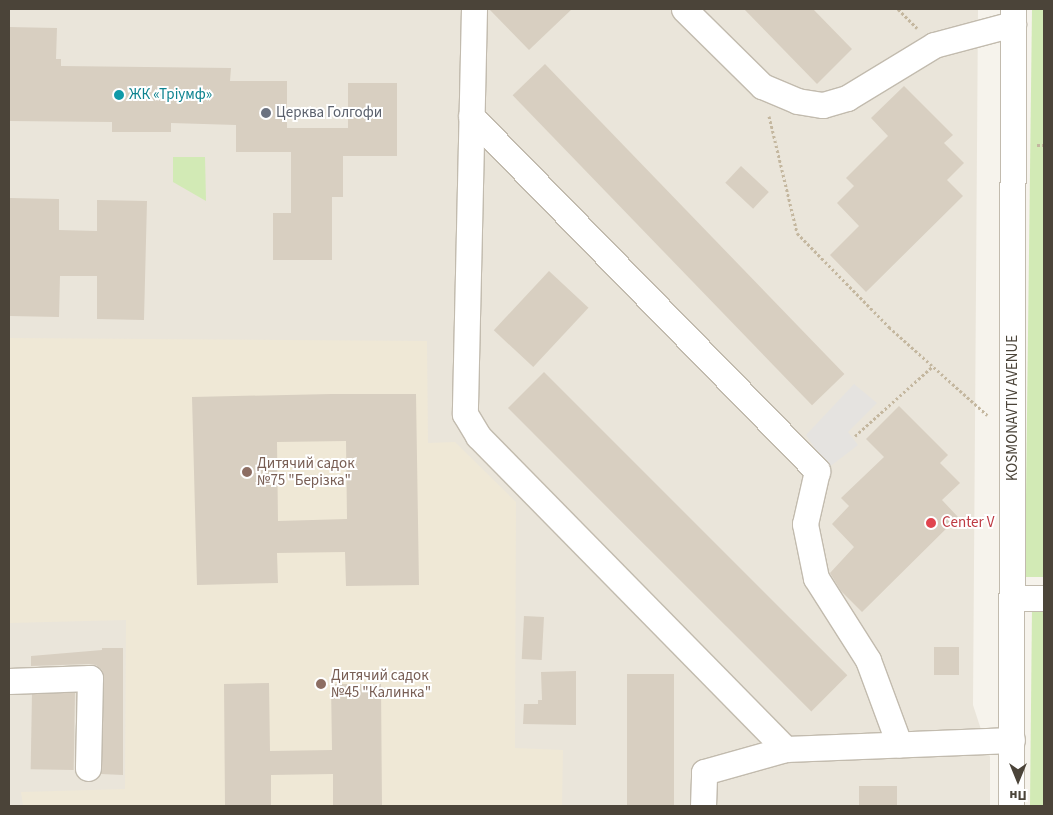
<!DOCTYPE html>
<meta charset="utf-8">
<style>
body{margin:0}
#map{position:relative;width:1053px;height:815px;overflow:hidden;background:#f6f3ec;font-family:"Source Sans 3",sans-serif}
div>[style]{position:absolute}
[style*='--x']{left:calc(var(--x)*1px);top:calc(var(--y)*1px);width:calc(var(--w)*1px);rotate:calc(var(--a)*1deg)}
.residential>*{inset:0;background:#eae5da}
.education>*{inset:0;background:#efe8d6}
.green>*{inset:0;background:#d2eab5}
.parking>*{inset:0;background:#e5e3e0}
.building>*{inset:0;background:#d8cfc1;transform-origin:0 0}
.path>*{height:3px;margin-top:-1.5px;transform-origin:0;background:repeating-linear-gradient(90deg,#c4b79f 0 2.5px,transparent 0 5px)}
.roads{filter:drop-shadow(1px 0 #c2bbae) drop-shadow(-1px 0 #c2bbae) drop-shadow(0 1px #c2bbae) drop-shadow(0 -1px #c2bbae)}
.minor>*{height:25px;margin:-12.5px;padding:0 12.5px;transform-origin:12.5px;border-radius:12.5px;background:#fff}
.dots>*{width:14px;height:14px;translate:-50% -50%;box-sizing:border-box;border:2px solid #fff;border-radius:50%}
span{translate:-50% -50%;white-space:nowrap;text-align:center;line-height:1.15;-webkit-text-stroke:4px #fff;paint-order:stroke}
.culture-label{font-size:15px;color:#0d838f}
.left{translate:0 -50%;text-align:left}
.worship-label{font-size:15px;color:#5b616d}
.street-label{font-size:15px;color:#4b4439}
.education-label{font-size:15px;color:#785e54}
.health-label{font-size:15px;color:#be3a42}
.frame{position:absolute;inset:0;border:10px solid #4b4439;pointer-events:none}
.north{position:absolute;left:993px;top:755px;width:50px;height:50px;-webkit-text-stroke:4px #fff;paint-order:stroke;rotate:180deg;font-size:14px;font-weight:700;line-height:20px;text-align:center;color:#4b4439}
.north::after{content:'';display:block;margin:auto;width:18px;height:22px;background:#4b4439;clip-path:polygon(50% 0,100% 100%,50% 72%,0 100%)}
</style>
<div id="map">
<div class="residential">
<div style="clip-path:polygon(9px 9px,978px 9px,973px 705px,990px 757px,990px 806px,9px 806px)"></div>
</div>
<div class="education">
<div style="clip-path:polygon(9px 338px,427px 341px,428px 443px,455px 442px,516px 502px,515px 748px,563px 750px,562px 806px,23px 806px,21px 792px,125px 789px,126px 620px,9px 623px)"></div>
</div>
<div class="green">
<div style="clip-path:polygon(1032px 9px,1044px 9px,1044px 577px,1025px 577px)"></div>
<div style="clip-path:polygon(173px 157px,205px 157px,206px 201px,173px 182px)"></div>
<div style="clip-path:polygon(1032px 607px,1044px 607px,1044px 806px,1030px 806px)"></div>
</div>
<div class="parking">
<div style="clip-path:polygon(854px 384px,877px 403px,848px 432px,858px 445px,828px 468px,806px 435px)"></div>
</div>
<div class="building">
<div style="clip-path:polygon(489px 9px,572px 9px,529px 50px)"></div>
<div style="clip-path:polygon(744px 9px,813px 9px,852px 49px,817px 84px)"></div>
<div style="clip-path:polygon(9px 27px,57px 28px,56px 59px,61px 59px,61px 66px,231px 68px,230px 81px,287px 81px,287px 128px,348px 128px,348px 83px,397px 83px,397px 156px,343px 156px,343px 197px,332px 197px,332px 260px,273px 260px,273px 213px,291px 213px,291px 152px,236px 152px,236px 125px,171px 123px,171px 132px,112px 132px,112px 122px,9px 121px)"></div>
<div style="left:545px;top:64px;width:431px;height:45px;rotate:46deg"></div>
<div style="clip-path:polygon(904px 86px,953px 135px,944px 143px,964px 163px,947px 180px,963px 196px,866px 292px,830px 255px,859px 226px,837px 203px,854px 186px,846px 178px,888px 136px,871px 118px)"></div>
<div style="left:741px;top:166px;width:38px;height:23px;rotate:43deg"></div>
<div style="clip-path:polygon(10px 198px,59px 199px,59px 230px,97px 231px,97px 200px,147px 201px,144px 320px,97px 319px,97px 276px,60px 276px,59px 317px,10px 316px)"></div>
<div style="left:549px;top:271px;width:54px;height:81px;rotate:43deg"></div>
<div style="left:544px;top:372px;width:429px;height:51px;rotate:45deg"></div>
<div style="clip-path:polygon(evenodd,331px 394px,416px 394px,419px 585px,346px 586px,345px 552px,277px 553px,278px 583px,197px 585px,192px 397px,331px 394px,346px 441px,347px 519px,278px 521px,277px 442px,346px 441px)"></div>
<div style="clip-path:polygon(899px 406px,948px 455px,940px 463px,960px 483px,942px 500px,958px 517px,862px 612px,841px 591px,830px 573px,854px 547px,832px 524px,849px 506px,841px 498px,884px 457px,866px 439px)"></div>
<div style="left:524px;top:616px;width:20px;height:43px;rotate:3deg"></div>
<div style="left:934px;top:647px;width:25px;height:28px"></div>
<div style="clip-path:polygon(102px 648px,123px 648px,123px 775px,101px 774px,104px 678px,102px 670px,96px 665px,89px 664px,31px 666px,31px 656px,102px 650px)"></div>
<div style="clip-path:polygon(576px 671px,576px 725px,523px 724px,524px 704px,538px 704px,538px 700px,542px 700px,541px 672px)"></div>
<div style="left:627px;top:674px;width:47px;height:132px"></div>
<div style="clip-path:polygon(269px 683px,270px 751px,332px 750px,331px 684px,381px 684px,382px 806px,333px 806px,333px 774px,271px 775px,271px 806px,225px 806px,224px 684px)"></div>
<div style="left:75px;top:693px;width:77px;height:43px;rotate:91deg"></div>
<div style="left:859px;top:786px;width:38px;height:20px"></div>
</div>
<div class="path">
<div style="--x:898;--y:9;--w:27;--a:45"></div>
<div style="--x:769;--y:116;--w:120;--a:76.5"></div>
<div style="--x:797;--y:233;--w:132;--a:45.6"></div>
<div style="--x:889;--y:327;--w:132;--a:41.9"></div>
<div style="--x:1037;--y:145;--w:7;--a:0"></div>
<div style="--x:855;--y:436;--w:105;--a:-41.9"></div>
</div>
<div class="roads">
<div class="minor">
<div style="--x:474;--y:9;--w:405;--a:91.3"></div>
<div style="--x:465;--y:414;--w:26;--a:59"></div>
<div style="--x:478;--y:436;--w:439;--a:45.5"></div>
<div style="--x:786;--y:749;--w:226;--a:-2.3"></div>
<div style="--x:684;--y:9;--w:110;--a:44.6"></div>
<div style="--x:762;--y:86;--w:38;--a:23"></div>
<div style="--x:797;--y:101;--w:26;--a:9"></div>
<div style="--x:823;--y:105;--w:25;--a:-16"></div>
<div style="--x:847;--y:98;--w:102;--a:-31.3"></div>
<div style="--x:934;--y:45;--w:82;--a:-14.9"></div>
<div style="--x:471;--y:116;--w:496;--a:45.7"></div>
<div style="--x:817;--y:471;--w:54;--a:102.8"></div>
<div style="--x:805;--y:524;--w:55;--a:78.5"></div>
<div style="--x:816;--y:578;--w:97;--a:57.6"></div>
<div style="--x:868;--y:660;--w:90;--a:69.7"></div>
<div style="--x:1012;--y:598;--w:32;--a:0"></div>
<div style="--x:9;--y:681;--w:81;--a:-2.1"></div>
<div style="--x:90;--y:678;--w:90;--a:91.3"></div>
<div style="--x:703;--y:806;--w:34;--a:-88"></div>
<div style="--x:704;--y:772;--w:85;--a:-15.7"></div>
<div style="--x:1011;--y:806;--w:797;--a:-89.86"></div>
</div>
</div>
<div class="dots">
<div style="left:119px;top:95px;background:#0f9aa8"></div>
<div style="left:266px;top:113px;background:#6b7280"></div>
<div style="left:247px;top:472px;background:#8d6e63"></div>
<div style="left:931px;top:523px;background:#e0444e"></div>
<div style="left:321px;top:684px;background:#8d6e63"></div>
</div>
<div class="culture-label">
<span class="left" style="left:129px;top:95px">ЖК «Тріумф»</span>
</div>
<div class="worship-label">
<span class="left" style="left:276px;top:113px">Церква Голгофи</span>
</div>
<div class="street-label">
<span style="left:1013px;top:408px;rotate:-90deg">KOSMONAVTIV AVENUE</span>
</div>
<div class="education-label">
<span class="left" style="left:257px;top:472px">Дитячий садок<br>№75 "Берізка"</span>
<span class="left" style="left:331px;top:684px">Дитячий садок<br>№45 "Калинка"</span>
</div>
<div class="health-label">
<span class="left" style="left:942px;top:523px">Center V</span>
</div>
<div class="frame"></div>
<div class="north">Пн</div>
</div>
